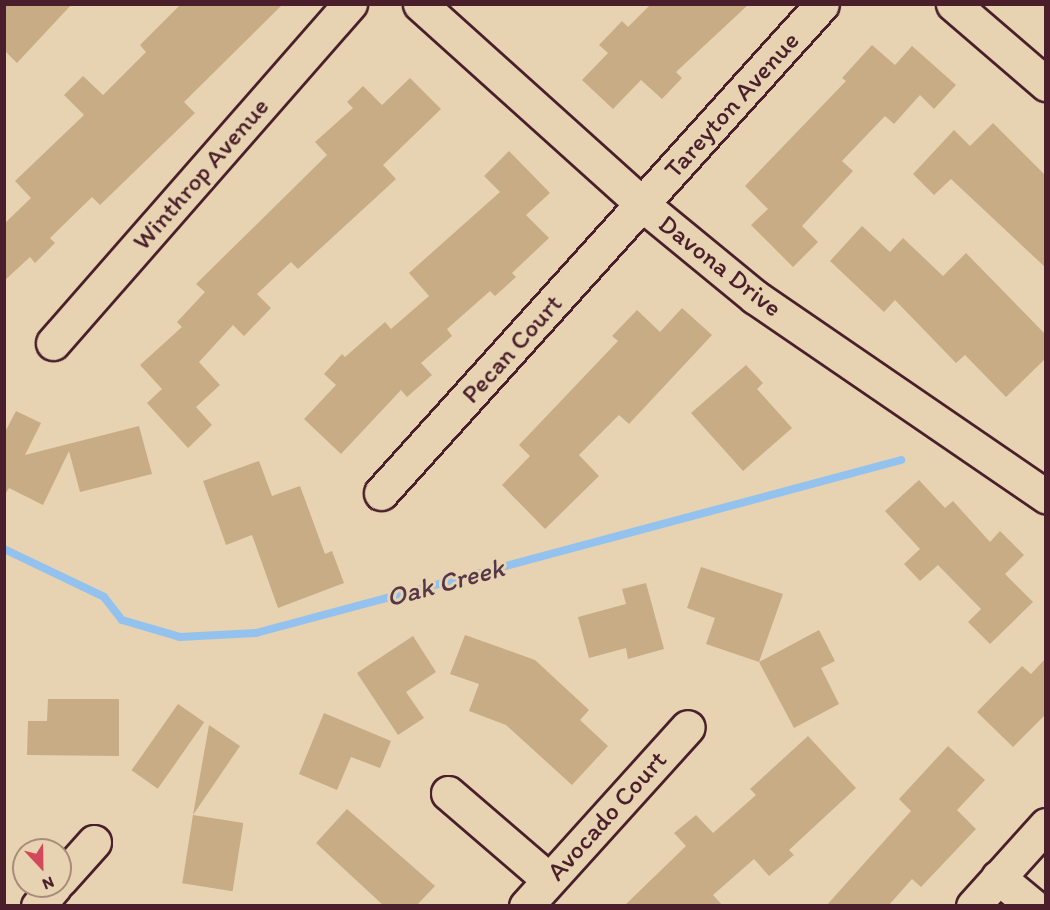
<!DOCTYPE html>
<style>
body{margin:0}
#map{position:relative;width:1050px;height:910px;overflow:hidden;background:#e7d3b1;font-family:Itim,sans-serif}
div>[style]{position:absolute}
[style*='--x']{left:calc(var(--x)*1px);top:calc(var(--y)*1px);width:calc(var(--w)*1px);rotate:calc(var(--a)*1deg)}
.stream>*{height:8px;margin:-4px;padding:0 4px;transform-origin:4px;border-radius:4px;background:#94c2ee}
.building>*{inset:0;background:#c8ac85;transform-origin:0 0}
.roads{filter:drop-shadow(2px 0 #4a1f2b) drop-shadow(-2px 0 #4a1f2b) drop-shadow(0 2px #4a1f2b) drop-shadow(0 -2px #4a1f2b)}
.minor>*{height:33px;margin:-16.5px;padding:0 16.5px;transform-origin:16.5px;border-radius:16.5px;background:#e7d3b1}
span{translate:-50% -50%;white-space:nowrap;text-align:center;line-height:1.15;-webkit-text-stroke:6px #e7d3b1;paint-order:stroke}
.street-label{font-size:26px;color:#4a1f2b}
.water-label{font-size:27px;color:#553748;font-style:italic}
.frame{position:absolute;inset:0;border:6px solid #4a1f2b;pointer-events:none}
.north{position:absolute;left:12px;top:838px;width:60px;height:60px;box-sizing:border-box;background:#e7d3b1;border:2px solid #a88b7b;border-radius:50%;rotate:158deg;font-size:16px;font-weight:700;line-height:24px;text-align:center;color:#4a1f2b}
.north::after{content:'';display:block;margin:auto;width:21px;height:27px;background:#d1495b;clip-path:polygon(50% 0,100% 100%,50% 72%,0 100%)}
</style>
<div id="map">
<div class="stream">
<div style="--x:4;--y:549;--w:111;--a:25.6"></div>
<div style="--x:104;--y:597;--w:29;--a:52"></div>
<div style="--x:122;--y:620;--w:60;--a:16.3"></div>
<div style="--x:180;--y:637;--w:76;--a:-3"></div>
<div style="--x:256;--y:633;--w:668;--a:-15.01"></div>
</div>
<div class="building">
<div style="clip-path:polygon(4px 4px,72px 4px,17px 63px,4px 50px)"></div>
<div style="clip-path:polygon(181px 4px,283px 4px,184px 102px,195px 113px,100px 205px,92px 197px,50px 238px,55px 243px,35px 263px,30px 257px,4px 281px,4px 224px,31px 198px,15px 181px,84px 115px,64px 95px,83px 76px,103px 95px,146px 52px,140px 45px)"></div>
<div style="clip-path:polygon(651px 4px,749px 4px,676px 72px,682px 78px,662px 99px,641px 80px,613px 109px,582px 80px,608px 53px,599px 45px,622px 21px,628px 27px)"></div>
<div style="clip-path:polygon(872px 45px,895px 65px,912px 46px,956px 85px,934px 109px,920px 95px,894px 124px,885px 116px,842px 161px,853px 171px,802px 226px,818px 242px,793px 267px,751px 225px,768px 209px,745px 186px,846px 81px,842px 78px)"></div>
<div style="clip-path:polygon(410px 78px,441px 109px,383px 165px,396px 179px,298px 269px,291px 262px,257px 294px,271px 308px,244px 336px,233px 325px,199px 362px,220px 385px,196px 407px,212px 425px,188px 448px,147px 403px,162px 389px,140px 365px,182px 327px,177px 322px,205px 292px,196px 284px,327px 155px,315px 142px,353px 108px,347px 102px,363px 86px,382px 105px)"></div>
<div style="clip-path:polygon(993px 123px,1046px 176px,1046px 268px,951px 179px,934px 195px,913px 174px,954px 130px,970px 146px)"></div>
<div style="clip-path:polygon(509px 151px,550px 193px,526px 215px,549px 238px,512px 273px,516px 277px,495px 296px,490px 291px,447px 329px,452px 336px,421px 363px,432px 375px,407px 397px,401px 390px,341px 454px,304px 419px,336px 385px,324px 374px,342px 354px,345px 357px,385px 322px,391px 329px,429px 296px,409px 273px,500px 192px,484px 176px)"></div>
<div style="clip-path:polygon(862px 226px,890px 252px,903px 238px,943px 276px,966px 253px,1046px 335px,1046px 358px,1006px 397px,965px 355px,956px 363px,895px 300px,884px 312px,830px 261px)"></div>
<div style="clip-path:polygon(682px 308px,712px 335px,629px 424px,619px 415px,579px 455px,599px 476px,545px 529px,502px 485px,530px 456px,519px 445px,618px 341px,612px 336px,637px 310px,660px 332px)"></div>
<div style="clip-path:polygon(746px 365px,763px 383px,757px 389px,792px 428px,743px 471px,691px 413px)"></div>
<div style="clip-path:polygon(16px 411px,41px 423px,25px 455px,139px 426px,152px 474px,80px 492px,69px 451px,43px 505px,9px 488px,4px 496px,4px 434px)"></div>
<div style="clip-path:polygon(259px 461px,272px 496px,300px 486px,325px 554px,332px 551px,344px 583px,278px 608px,252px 535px,226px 545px,203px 481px)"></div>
<div style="clip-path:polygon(919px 480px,945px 508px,953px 501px,990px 542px,1000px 531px,1024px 555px,1005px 574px,1033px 602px,990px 644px,968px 622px,981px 609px,938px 565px,920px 581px,904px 564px,920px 549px,885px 511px)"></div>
<div style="clip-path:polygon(701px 567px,783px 594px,759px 662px,819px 630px,835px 661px,821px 668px,839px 704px,794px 728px,759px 662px,706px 644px,715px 618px,687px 608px)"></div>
<div style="clip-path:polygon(646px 583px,664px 649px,628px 659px,626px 648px,589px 658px,578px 617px,626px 604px,622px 589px)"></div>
<div style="clip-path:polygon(465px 635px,535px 660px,589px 710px,580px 720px,608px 746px,572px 785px,506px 725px,469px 711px,479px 684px,450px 674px)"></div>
<div style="clip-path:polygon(413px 636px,436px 672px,406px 692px,424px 718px,398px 735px,357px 673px)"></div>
<div style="clip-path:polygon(1046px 658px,1046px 714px,1013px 747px,977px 712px,1022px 666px,1031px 674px)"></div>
<div style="clip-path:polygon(48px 699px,119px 699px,119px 756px,27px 755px,28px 721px,47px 721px)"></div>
<div style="left:178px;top:704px;width:32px;height:81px;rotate:35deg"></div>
<div style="clip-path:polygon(324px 713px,391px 741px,380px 768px,351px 757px,337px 790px,299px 774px)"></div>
<div style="clip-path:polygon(209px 725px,240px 746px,193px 815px)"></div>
<div style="clip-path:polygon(808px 736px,856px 788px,789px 850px,794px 855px,769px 876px,754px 859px,713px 895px,723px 906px,624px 906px,686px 846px,674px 833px,696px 815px,713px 833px,756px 795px,750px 789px)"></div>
<div style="clip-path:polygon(948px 746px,985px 780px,957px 810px,976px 829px,921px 887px,912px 879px,888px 906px,826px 906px,911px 811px,899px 799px)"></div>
<div style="clip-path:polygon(347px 809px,435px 886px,416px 906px,384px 906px,316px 843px)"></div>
<div style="left:193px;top:815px;width:51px;height:69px;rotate:9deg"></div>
</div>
<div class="roads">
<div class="minor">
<div style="--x:420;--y:4;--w:300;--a:42"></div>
<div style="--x:643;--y:205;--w:145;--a:39.4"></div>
<div style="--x:755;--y:297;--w:353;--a:34.4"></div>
<div style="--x:953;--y:4;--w:123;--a:40.7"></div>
<div style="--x:53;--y:343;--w:451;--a:-48.8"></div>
<div style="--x:381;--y:493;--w:658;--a:-47.95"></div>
<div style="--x:448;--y:793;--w:133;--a:40.7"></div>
<div style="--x:998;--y:877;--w:45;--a:39.6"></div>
<div style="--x:60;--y:880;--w:51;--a:-48.2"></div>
<div style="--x:38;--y:906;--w:26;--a:-50"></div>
<div style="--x:526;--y:906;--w:241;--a:-47.9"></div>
<div style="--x:973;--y:906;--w:109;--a:-48"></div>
</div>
</div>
<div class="street-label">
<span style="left:732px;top:105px;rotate:-48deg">Tareyton Avenue</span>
<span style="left:201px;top:174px;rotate:-49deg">Winthrop Avenue</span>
<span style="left:720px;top:266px;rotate:38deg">Davona Drive</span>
<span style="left:512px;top:349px;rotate:-48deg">Pecan Court</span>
<span style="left:607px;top:816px;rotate:-48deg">Avocado Court</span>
</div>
<div class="water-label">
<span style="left:445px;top:582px;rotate:-15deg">Oak Creek</span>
</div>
<div class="frame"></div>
<div class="north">N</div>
</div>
